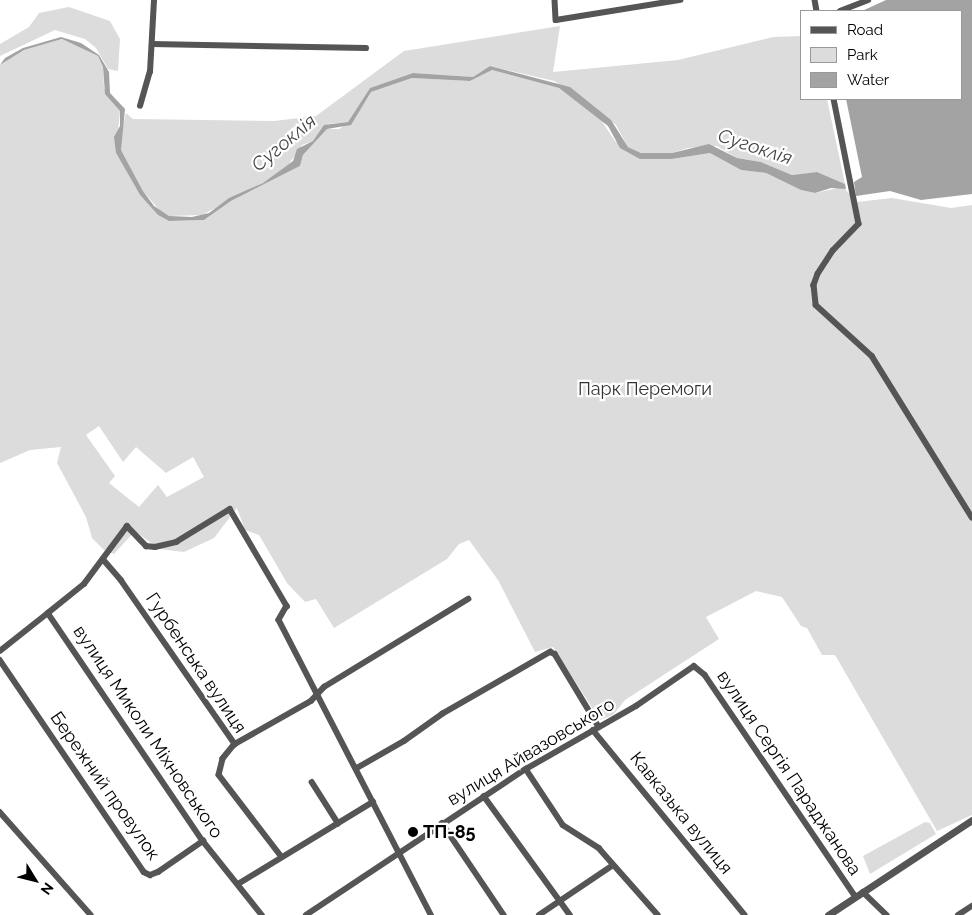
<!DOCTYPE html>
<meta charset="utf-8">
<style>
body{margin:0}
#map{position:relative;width:972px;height:915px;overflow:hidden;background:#fff;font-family:Raleway,sans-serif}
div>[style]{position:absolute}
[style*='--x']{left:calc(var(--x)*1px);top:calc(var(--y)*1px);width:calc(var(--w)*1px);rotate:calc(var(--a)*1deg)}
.green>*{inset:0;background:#dcdcdc}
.water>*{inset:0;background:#a3a3a3}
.minor>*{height:5.5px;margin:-2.75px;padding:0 2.75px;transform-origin:2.75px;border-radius:2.75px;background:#555}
.tertiary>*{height:7px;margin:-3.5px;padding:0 3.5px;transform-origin:3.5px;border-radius:3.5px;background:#555}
.dots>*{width:14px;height:14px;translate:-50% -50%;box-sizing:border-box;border:2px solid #fff;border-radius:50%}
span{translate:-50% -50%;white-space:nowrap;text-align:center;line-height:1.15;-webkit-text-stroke:4.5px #fff;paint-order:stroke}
.park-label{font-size:18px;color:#333}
.street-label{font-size:18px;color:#000}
.poi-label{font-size:18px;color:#000;font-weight:700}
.left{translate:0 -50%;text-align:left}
.water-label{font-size:19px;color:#444;font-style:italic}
.legend{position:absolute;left:800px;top:10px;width:162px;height:90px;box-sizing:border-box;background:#fff;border:1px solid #999;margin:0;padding:6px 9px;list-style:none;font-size:15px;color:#000}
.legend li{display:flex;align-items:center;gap:10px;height:25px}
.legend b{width:25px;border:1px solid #999}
.north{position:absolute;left:10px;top:855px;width:50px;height:50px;-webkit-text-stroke:4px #fff;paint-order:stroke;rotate:126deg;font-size:14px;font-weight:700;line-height:20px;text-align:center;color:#000}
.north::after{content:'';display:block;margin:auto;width:18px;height:22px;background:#000;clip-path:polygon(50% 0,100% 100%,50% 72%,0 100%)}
</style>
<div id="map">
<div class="green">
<div style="clip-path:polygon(69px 7px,110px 21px,120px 39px,118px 71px,108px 69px,96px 48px,85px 39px,55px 30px,0 56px,0 44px,29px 27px,39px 13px)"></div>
<div style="clip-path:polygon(560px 26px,553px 72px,678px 60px,773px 37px,801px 36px,801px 99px,827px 99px,845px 184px,817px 172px,792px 175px,761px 162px,737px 158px,717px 146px,688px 148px,672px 153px,641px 153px,628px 147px,616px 125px,583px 98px,554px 81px,490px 66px,473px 77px,413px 73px,370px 88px,348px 122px,328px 124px,313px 141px,302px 145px,289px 164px,263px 183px,202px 215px,169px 216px,161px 212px,143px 191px,121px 150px,120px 139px,126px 113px,133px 119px,274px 121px,316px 116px,404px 51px)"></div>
<div style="clip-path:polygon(evenodd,62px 39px,98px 56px,103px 67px,104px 88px,120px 111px,116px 153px,140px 195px,158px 215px,169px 221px,204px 220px,231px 201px,300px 166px,303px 155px,327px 129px,339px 129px,354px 119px,371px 92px,412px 78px,470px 81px,492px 70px,559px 88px,601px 120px,615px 141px,640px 159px,672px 159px,710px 153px,741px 170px,766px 173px,801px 190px,815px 193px,843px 187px,857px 202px,892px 198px,951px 208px,972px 205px,972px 815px,937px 831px,835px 655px,822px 655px,807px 628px,801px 626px,782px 597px,756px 591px,706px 617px,719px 639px,625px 700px,613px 715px,600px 720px,553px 647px,535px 652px,498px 580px,469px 540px,459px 544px,447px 559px,334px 628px,316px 599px,305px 602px,287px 583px,259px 535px,245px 530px,237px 508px,214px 538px,184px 552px,159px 549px,135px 531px,114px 554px,104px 550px,92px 538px,86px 517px,57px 463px,61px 447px,30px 450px,0 463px,0 65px,24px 50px,62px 39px,99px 426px,123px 462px,136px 447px,166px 473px,193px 457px,204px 477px,167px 497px,158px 485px,139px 507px,109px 483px,115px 476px,86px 435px,99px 426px)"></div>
<div style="clip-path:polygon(925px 822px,930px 823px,936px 834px,870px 874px,863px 856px)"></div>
</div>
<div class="water">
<div style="clip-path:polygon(886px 0,972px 0,972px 194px,921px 200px,890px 191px,856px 196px,854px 182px,862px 177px,846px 99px,961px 99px,961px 11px,862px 11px)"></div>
<div style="clip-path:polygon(61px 37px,81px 43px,99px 55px,109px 72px,110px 93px,125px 109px,121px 150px,143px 191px,154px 206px,169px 216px,192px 217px,209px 213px,229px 198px,263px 183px,293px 161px,297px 149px,313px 141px,324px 125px,348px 122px,370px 88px,413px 73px,473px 77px,490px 66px,570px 87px,611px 120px,628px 147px,641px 153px,672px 153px,709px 144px,737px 158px,761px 162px,792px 175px,817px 172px,845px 184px,846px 189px,831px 188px,815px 193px,801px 190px,766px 173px,741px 170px,710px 153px,672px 159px,640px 159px,620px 148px,608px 126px,559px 88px,492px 70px,470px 81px,412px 78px,371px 92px,351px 125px,327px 129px,303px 155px,300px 166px,231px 201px,204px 220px,169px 221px,158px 215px,140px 195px,116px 153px,114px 137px,120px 126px,120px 111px,105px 94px,103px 67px,98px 56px,62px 39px,24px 50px,0 65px,5px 58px,23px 48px)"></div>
</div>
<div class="minor">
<div style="--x:555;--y:0;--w:20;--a:87"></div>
<div style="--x:556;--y:20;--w:126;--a:-9.2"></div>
<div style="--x:815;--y:0;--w:11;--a:80"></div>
<div style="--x:840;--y:11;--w:30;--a:-21"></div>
<div style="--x:152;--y:44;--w:214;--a:1.1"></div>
<div style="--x:834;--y:99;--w:127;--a:78.7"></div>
<div style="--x:859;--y:224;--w:37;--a:134"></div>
<div style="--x:833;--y:251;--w:27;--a:123"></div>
<div style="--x:818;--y:274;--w:12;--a:110"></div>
<div style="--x:814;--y:285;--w:20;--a:84"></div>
<div style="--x:816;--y:305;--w:76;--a:42.3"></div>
<div style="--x:872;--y:356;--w:190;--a:58.2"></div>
<div style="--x:140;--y:106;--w:35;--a:-74"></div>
<div style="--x:150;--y:72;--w:72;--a:-86.8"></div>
<div style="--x:103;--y:559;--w:28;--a:49"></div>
<div style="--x:121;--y:580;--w:200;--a:55.2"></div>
<div style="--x:235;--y:744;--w:19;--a:129"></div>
<div style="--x:223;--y:759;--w:16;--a:104"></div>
<div style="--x:219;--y:775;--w:103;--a:52.5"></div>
<div style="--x:48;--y:613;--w:46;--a:-38.9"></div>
<div style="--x:84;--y:584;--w:72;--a:-53.4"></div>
<div style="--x:127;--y:526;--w:28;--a:46"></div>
<div style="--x:146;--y:546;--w:9;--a:6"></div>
<div style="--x:155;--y:547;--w:22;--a:-13"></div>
<div style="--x:176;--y:542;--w:63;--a:-31.4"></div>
<div style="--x:230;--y:509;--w:113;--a:59.6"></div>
<div style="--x:287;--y:606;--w:16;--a:120"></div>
<div style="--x:279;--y:620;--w:332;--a:62.7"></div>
<div style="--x:0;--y:651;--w:61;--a:-38.4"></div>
<div style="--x:48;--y:613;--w:276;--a:55.8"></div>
<div style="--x:203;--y:841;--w:95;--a:51.4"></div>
<div style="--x:0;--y:660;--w:256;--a:55.8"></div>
<div style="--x:144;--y:872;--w:7;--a:27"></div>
<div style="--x:150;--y:875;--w:9;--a:-21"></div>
<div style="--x:158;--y:872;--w:55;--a:-34.6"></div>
<div style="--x:593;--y:730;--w:239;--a:50.6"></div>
<div style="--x:235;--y:744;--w:87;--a:-29.5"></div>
<div style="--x:311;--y:701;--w:19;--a:-47"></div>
<div style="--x:324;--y:687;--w:169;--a:-31.4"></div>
<div style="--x:357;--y:768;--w:54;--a:-29.9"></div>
<div style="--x:404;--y:741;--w:47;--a:-35.4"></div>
<div style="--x:442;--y:714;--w:125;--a:-29.9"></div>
<div style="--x:550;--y:652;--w:5;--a:22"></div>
<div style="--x:555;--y:654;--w:85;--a:58.9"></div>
<div style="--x:526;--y:769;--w:67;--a:56.5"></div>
<div style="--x:563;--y:825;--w:43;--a:32.6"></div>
<div style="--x:599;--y:848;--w:89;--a:48.6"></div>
<div style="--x:312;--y:782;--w:49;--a:57.6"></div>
<div style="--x:484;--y:796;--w:147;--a:54.1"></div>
<div style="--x:0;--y:812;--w:137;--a:48.5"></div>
<div style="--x:442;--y:823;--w:111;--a:56"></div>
<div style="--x:238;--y:884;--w:158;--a:-31.3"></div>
<div style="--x:863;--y:892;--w:33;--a:44"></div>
<div style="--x:306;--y:915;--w:264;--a:-33.6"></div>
<div style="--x:526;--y:769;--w:127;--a:-29.8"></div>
<div style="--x:636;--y:706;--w:70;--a:-34.6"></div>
<div style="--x:694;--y:666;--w:14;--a:39"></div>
<div style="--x:705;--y:675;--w:268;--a:55.8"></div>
<div style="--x:539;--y:915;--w:89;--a:-34"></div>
<div style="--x:958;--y:915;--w:17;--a:-33"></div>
</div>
<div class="tertiary">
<div style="--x:828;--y:915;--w:173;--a:-33.4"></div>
</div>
<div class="dots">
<div style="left:413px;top:832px;background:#000"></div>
</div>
<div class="park-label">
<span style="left:645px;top:389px">Парк Перемоги</span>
</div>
<div class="street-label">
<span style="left:196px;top:663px;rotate:56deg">Гурбенська вулиця</span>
<span style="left:148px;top:732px;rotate:56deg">вулиця Миколи Міхновського</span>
<span style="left:531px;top:752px;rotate:-31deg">вулиця Айвазовського</span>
<span style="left:789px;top:773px;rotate:56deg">вулиця Сергія Параджанова</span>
<span style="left:105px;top:786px;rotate:55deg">Бережний провулок</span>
<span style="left:681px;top:813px;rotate:51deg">Кавказька вулиця</span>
</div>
<div class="poi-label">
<span class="left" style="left:423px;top:832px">ТП-85</span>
</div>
<div class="water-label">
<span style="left:284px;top:143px;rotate:-40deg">Сугоклія</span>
<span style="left:755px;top:147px;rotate:18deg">Сугоклія</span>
</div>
<ul class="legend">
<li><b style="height:6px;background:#555"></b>Road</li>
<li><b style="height:14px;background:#dcdcdc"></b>Park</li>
<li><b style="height:14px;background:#a3a3a3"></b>Water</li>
</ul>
<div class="north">N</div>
</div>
